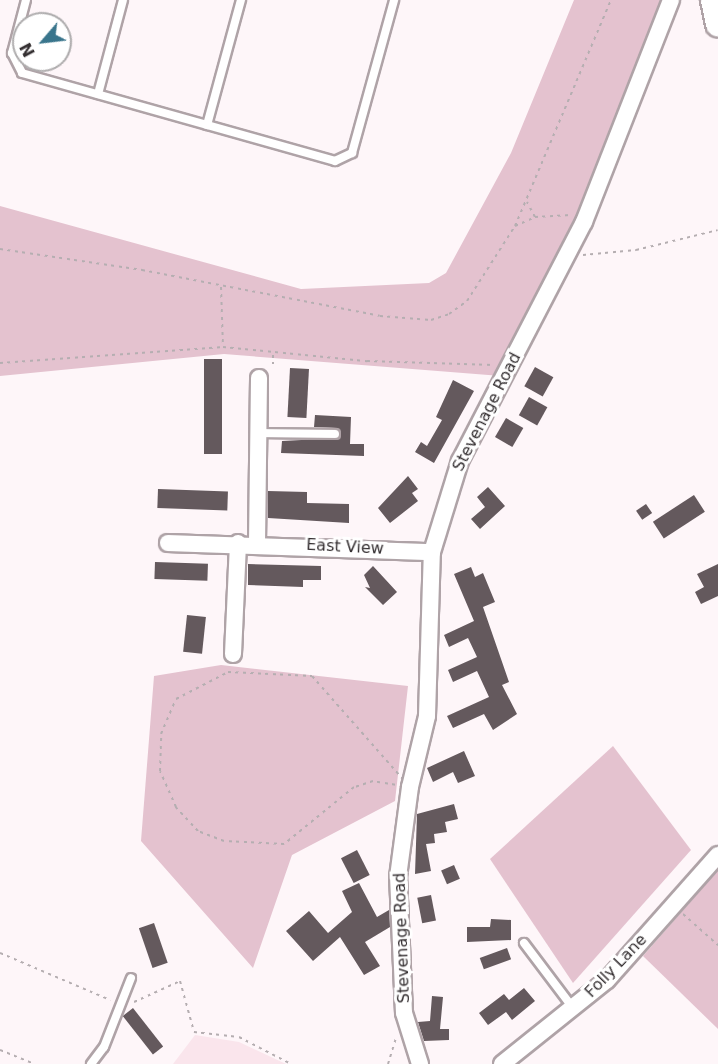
<!DOCTYPE html>
<style>
body{margin:0}
#map{position:relative;width:718px;height:1064px;overflow:hidden;background:#fef6f9;font-family:"DejaVu Sans",sans-serif}
div>[style]{position:absolute}
[style*='--x']{left:calc(var(--x)*1px);top:calc(var(--y)*1px);width:calc(var(--w)*1px);rotate:calc(var(--a)*1deg)}
.built>*{inset:0;background:#fae5ec}
.green>*{inset:0;background:#e4c2cf}
.building>*{inset:0;background:#64595d;transform-origin:0 0}
.path>*{height:2px;margin-top:-1px;transform-origin:0;background:repeating-linear-gradient(90deg,#b5aeb1 0 3px,transparent 0 7.5px)}
.roads{filter:drop-shadow(2px 0 #afa3a7) drop-shadow(-2px 0 #afa3a7) drop-shadow(0 2px #afa3a7) drop-shadow(0 -2px #afa3a7)}
.lane>*{height:8px;margin:-4px;padding:0 4px;transform-origin:4px;border-radius:4px;background:#fff}
.street>*{height:16px;margin:-8px;padding:0 8px;transform-origin:8px;border-radius:8px;background:#fff}
.secondary>*{height:24px;margin:-12px;padding:0 12px;transform-origin:12px;border-radius:12px;background:#fff}
span{translate:-50% -50%;white-space:nowrap;text-align:center;line-height:1.15;-webkit-text-stroke:6px #fff;paint-order:stroke}
.street-label{font-size:16px;color:#342f31}
.north{position:absolute;left:12px;top:12px;width:60px;height:60px;box-sizing:border-box;background:#fff;border:2px solid #aeacad;border-radius:50%;rotate:242deg;font-size:16px;font-weight:700;line-height:24px;text-align:center;color:#342f31}
.north::after{content:'';display:block;margin:auto;width:21px;height:27px;background:#39758c;clip-path:polygon(50% 0,100% 100%,50% 72%,0 100%)}
</style>
<div id="map">
<div class="built">
<div style="clip-path:polygon(195px 1035px,239px 1042px,286px 1064px,173px 1064px)"></div>
</div>
<div class="green">
<div style="clip-path:polygon(574px 0,666px 0,584px 207px,501px 376px,224px 354px,0 376px,0 206px,301px 289px,429px 283px,446px 273px,511px 153px)"></div>
<div style="clip-path:polygon(221px 665px,408px 686px,395px 801px,292px 855px,253px 968px,141px 841px,154px 676px)"></div>
<div style="clip-path:polygon(613px 746px,691px 850px,573px 983px,490px 859px)"></div>
<div style="clip-path:polygon(718px 870px,718px 1029px,643px 956px)"></div>
</div>
<div class="building">
<div style="left:204px;top:359px;width:18px;height:95px"></div>
<div style="left:535px;top:367px;width:21px;height:22px;rotate:29deg"></div>
<div style="left:290px;top:368px;width:19px;height:49px;rotate:3deg"></div>
<div style="clip-path:polygon(453px 380px,474px 391px,434px 463px,415px 452px,421px 442px,427px 446px,442px 420px,436px 417px)"></div>
<div style="left:529px;top:397px;width:21px;height:21px;rotate:29deg"></div>
<div style="clip-path:polygon(315px 415px,351px 417px,350px 444px,364px 444px,364px 456px,281px 453px,282px 441px,340px 438px,338px 428px,314px 427px)"></div>
<div style="left:506px;top:418px;width:20px;height:22px;rotate:30deg"></div>
<div style="clip-path:polygon(408px 476px,418px 489px,412px 493px,418px 501px,390px 523px,378px 508px)"></div>
<div style="clip-path:polygon(488px 487px,505px 506px,480px 529px,471px 519px,485px 507px,477px 497px)"></div>
<div style="left:158px;top:489px;width:70px;height:19px;rotate:2deg"></div>
<div style="clip-path:polygon(268px 491px,307px 492px,307px 503px,349px 504px,349px 523px,268px 518px)"></div>
<div style="left:694px;top:495px;width:20px;height:49px;rotate:57deg"></div>
<div style="left:646px;top:504px;width:11px;height:12px;rotate:56deg"></div>
<div style="left:155px;top:562px;width:53px;height:17px;rotate:2deg"></div>
<div style="clip-path:polygon(248px 564px,321px 566px,321px 580px,303px 580px,303px 587px,248px 585px)"></div>
<div style="clip-path:polygon(718px 564px,718px 596px,701px 604px,695px 592px,704px 587px,697px 574px)"></div>
<div style="clip-path:polygon(373px 566px,397px 592px,383px 605px,365px 587px,370px 588px,364px 575px)"></div>
<div style="clip-path:polygon(471px 567px,475px 577px,483px 573px,495px 602px,483px 607px,509px 682px,502px 685px,517px 714px,493px 730px,484px 714px,453px 728px,447px 716px,489px 697px,477px 671px,453px 682px,448px 670px,477px 657px,468px 638px,449px 647px,444px 635px,474px 621px,454px 574px)"></div>
<div style="left:187px;top:615px;width:19px;height:37px;rotate:6deg"></div>
<div style="clip-path:polygon(464px 751px,475px 776px,458px 783px,453px 772px,433px 782px,427px 768px)"></div>
<div style="clip-path:polygon(454px 804px,458px 819px,445px 822px,447px 832px,434px 834px,435px 843px,426px 844px,431px 871px,415px 874px,417px 814px)"></div>
<div style="left:357px;top:850px;width:28px;height:18px;rotate:63deg"></div>
<div style="left:454px;top:865px;width:15px;height:14px;rotate:67deg"></div>
<div style="clip-path:polygon(359px 883px,377px 917px,389px 910px,390px 927px,365px 942px,380px 966px,364px 975px,340px 937px,313px 961px,286px 931px,309px 911px,328px 933px,352px 912px,342px 891px)"></div>
<div style="left:431px;top:895px;width:26px;height:14px;rotate:79deg"></div>
<div style="clip-path:polygon(491px 919px,511px 920px,511px 940px,467px 942px,467px 927px,490px 927px)"></div>
<div style="left:154px;top:923px;width:42px;height:16px;rotate:71deg"></div>
<div style="left:507px;top:948px;width:12px;height:29px;rotate:70deg"></div>
<div style="clip-path:polygon(524px 988px,535px 1001px,512px 1020px,506px 1012px,488px 1025px,479px 1013px,504px 994px,509px 1000px)"></div>
<div style="clip-path:polygon(432px 996px,443px 997px,440px 1029px,449px 1029px,449px 1040px,424px 1041px,418px 1022px,430px 1021px)"></div>
<div style="left:133px;top:1008px;width:49px;height:13px;rotate:52deg"></div>
</div>
<div class="path">
<div style="--x:535;--y:217;--w:36;--a:-3"></div>
<div style="--x:515;--y:226;--w:22;--a:-24"></div>
<div style="--x:535;--y:217;--w:17;--a:-118"></div>
<div style="--x:0;--y:249;--w:144;--a:8.4"></div>
<div style="--x:142;--y:270;--w:242;--a:10.9"></div>
<div style="--x:380;--y:316;--w:51;--a:4.5"></div>
<div style="--x:431;--y:320;--w:19;--a:-18"></div>
<div style="--x:449;--y:314;--w:22;--a:-36"></div>
<div style="--x:467;--y:301;--w:89;--a:-57.4"></div>
<div style="--x:515;--y:226;--w:246;--a:-67"></div>
<div style="--x:583;--y:255;--w:53;--a:-5.4"></div>
<div style="--x:636;--y:250;--w:84;--a:-13.7"></div>
<div style="--x:221;--y:287;--w:60;--a:88.1"></div>
<div style="--x:273;--y:355;--w:9;--a:90"></div>
<div style="--x:0;--y:363;--w:224;--a:-4.1"></div>
<div style="--x:223;--y:347;--w:145;--a:5.6"></div>
<div style="--x:367;--y:361;--w:127;--a:1.8"></div>
<div style="--x:228;--y:672;--w:84;--a:2.7"></div>
<div style="--x:312;--y:676;--w:148;--a:48.6"></div>
<div style="--x:410;--y:787;--w:37;--a:-171"></div>
<div style="--x:373;--y:781;--w:20;--a:162"></div>
<div style="--x:354;--y:787;--w:90;--a:140.8"></div>
<div style="--x:284;--y:844;--w:60;--a:-177.1"></div>
<div style="--x:224;--y:841;--w:28;--a:-159"></div>
<div style="--x:198;--y:831;--w:33;--a:-133"></div>
<div style="--x:176;--y:807;--w:39;--a:-114"></div>
<div style="--x:160;--y:771;--w:37;--a:-88"></div>
<div style="--x:161;--y:734;--w:38;--a:-67"></div>
<div style="--x:176;--y:699;--w:59;--a:-27.4"></div>
<div style="--x:683;--y:914;--w:47;--a:41.5"></div>
<div style="--x:0;--y:953;--w:120;--a:23.1"></div>
<div style="--x:134;--y:1002;--w:51;--a:-24.5"></div>
<div style="--x:180;--y:981;--w:53;--a:74.6"></div>
<div style="--x:194;--y:1032;--w:45;--a:6.3"></div>
<div style="--x:239;--y:1037;--w:59;--a:27.4"></div>
<div style="--x:0;--y:1050;--w:37;--a:22"></div>
<div style="--x:388;--y:1064;--w:27;--a:-73"></div>
</div>
<div class="roads">
<div class="lane">
<div style="--x:26;--y:0;--w:55;--a:104.8"></div>
<div style="--x:12;--y:53;--w:22;--a:63"></div>
<div style="--x:22;--y:73;--w:325;--a:15.7"></div>
<div style="--x:335;--y:161;--w:19;--a:-25"></div>
<div style="--x:352;--y:153;--w:159;--a:-74.6"></div>
<div style="--x:98;--y:94;--w:97;--a:-75.1"></div>
<div style="--x:207;--y:125;--w:130;--a:-74.8"></div>
<div style="--x:259;--y:433;--w:76;--a:0.8"></div>
<div style="--x:524;--y:943;--w:81;--a:53"></div>
<div style="--x:91;--y:1064;--w:21;--a:-53"></div>
<div style="--x:104;--y:1047;--w:74;--a:-68.6"></div>
</div>
<div class="street">
<div style="--x:168;--y:543;--w:264;--a:2"></div>
<div style="--x:257;--y:543;--w:165;--a:-89.3"></div>
<div style="--x:233;--y:654;--w:111;--a:-87.4"></div>
<div style="--x:420;--y:1064;--w:53;--a:-107.4"></div>
<div style="--x:404;--y:1013;--w:136;--a:-92.5"></div>
<div style="--x:398;--y:877;--w:91;--a:-82.4"></div>
<div style="--x:410;--y:787;--w:73;--a:-76.5"></div>
<div style="--x:427;--y:716;--w:164;--a:-88.3"></div>
<div style="--x:432;--y:552;--w:95;--a:-72.9"></div>
<div style="--x:460;--y:461;--w:269;--a:-62.6"></div>
<div style="--x:584;--y:222;--w:238;--a:-68.6"></div>
<div style="--x:502;--y:1064;--w:134;--a:-38.7"></div>
<div style="--x:607;--y:980;--w:167;--a:-48.4"></div>
</div>
<div class="secondary">
<div style="--x:713;--y:0;--w:25;--a:78"></div>
</div>
</div>
<div class="street-label">
<span style="left:487px;top:412px;rotate:-63deg">Stevenage Road</span>
<span style="left:345px;top:547px;rotate:3deg">East View</span>
<span style="left:402px;top:938px;rotate:-92deg">Stevenage Road</span>
<span style="left:616px;top:966px;rotate:-46deg">Folly Lane</span>
</div>
<div class="north">N</div>
</div>
